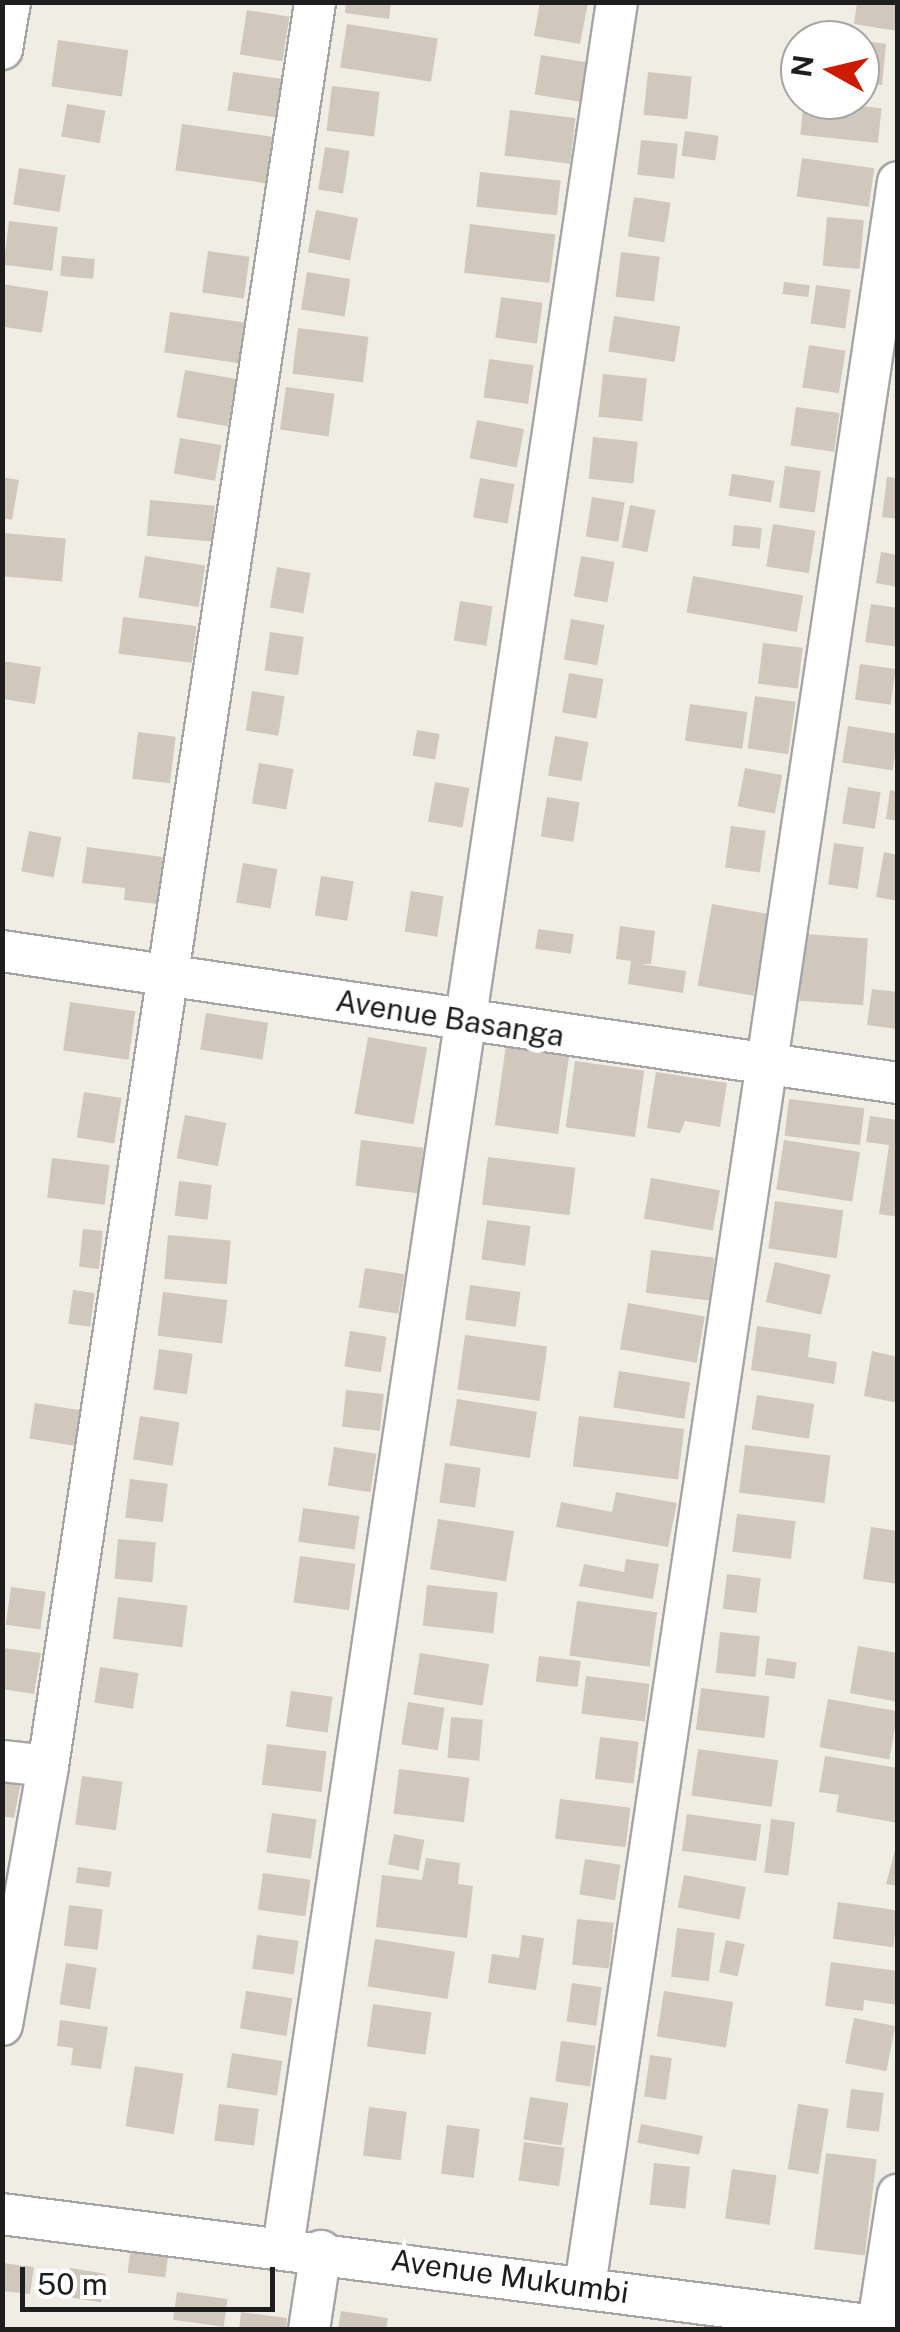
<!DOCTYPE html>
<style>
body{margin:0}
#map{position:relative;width:900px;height:2332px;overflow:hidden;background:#f0eee4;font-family:"Public Sans",sans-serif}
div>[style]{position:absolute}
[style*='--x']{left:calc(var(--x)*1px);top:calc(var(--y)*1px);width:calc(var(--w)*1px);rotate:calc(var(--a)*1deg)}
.building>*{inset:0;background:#d0c8bc;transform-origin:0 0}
.roads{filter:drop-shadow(2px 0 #a5a5a5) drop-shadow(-2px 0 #a5a5a5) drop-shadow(0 2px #a5a5a5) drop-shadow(0 -2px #a5a5a5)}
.minor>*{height:40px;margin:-20px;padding:0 20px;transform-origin:20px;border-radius:20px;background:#fff}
span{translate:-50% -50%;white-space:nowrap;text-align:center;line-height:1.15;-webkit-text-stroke:10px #fff;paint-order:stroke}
.street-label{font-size:30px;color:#1e1e1e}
.frame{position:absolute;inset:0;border:5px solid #1e1e1e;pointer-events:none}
.north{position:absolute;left:780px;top:20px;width:100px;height:100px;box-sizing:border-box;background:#fff;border:2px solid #a5a5a5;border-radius:50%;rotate:278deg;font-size:28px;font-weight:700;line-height:40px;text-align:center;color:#1e1e1e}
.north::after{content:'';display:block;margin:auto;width:35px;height:45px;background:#cd1b00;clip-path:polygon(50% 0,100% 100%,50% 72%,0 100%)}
.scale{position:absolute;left:20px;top:2267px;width:255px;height:45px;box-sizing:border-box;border:5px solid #1e1e1e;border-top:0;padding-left:12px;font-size:30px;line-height:35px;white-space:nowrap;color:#1e1e1e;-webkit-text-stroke:8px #fff;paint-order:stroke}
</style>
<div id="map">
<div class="building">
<div style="clip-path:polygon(346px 2px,391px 2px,389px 19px,345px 13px)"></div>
<div style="clip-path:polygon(540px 2px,588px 3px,580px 44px,534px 36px)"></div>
<div style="clip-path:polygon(857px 2px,898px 2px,898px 31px,854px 24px)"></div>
<div style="left:247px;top:10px;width:43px;height:45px;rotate:9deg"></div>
<div style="left:347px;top:24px;width:92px;height:44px;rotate:9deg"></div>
<div style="left:58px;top:40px;width:71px;height:47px;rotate:8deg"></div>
<div style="clip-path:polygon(860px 40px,886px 44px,882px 85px,860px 82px)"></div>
<div style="left:541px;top:55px;width:46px;height:40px;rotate:9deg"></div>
<div style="left:233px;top:72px;width:50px;height:39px;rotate:8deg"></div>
<div style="left:648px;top:72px;width:44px;height:43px;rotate:6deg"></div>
<div style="left:332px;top:86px;width:48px;height:45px;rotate:7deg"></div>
<div style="left:804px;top:100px;width:78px;height:35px;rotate:6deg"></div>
<div style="left:67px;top:104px;width:39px;height:33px;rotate:10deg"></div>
<div style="left:510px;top:110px;width:66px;height:46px;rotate:7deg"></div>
<div style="left:182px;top:124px;width:91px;height:47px;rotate:8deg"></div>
<div style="left:685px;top:131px;width:34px;height:25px;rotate:8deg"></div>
<div style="left:641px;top:140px;width:37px;height:35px;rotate:6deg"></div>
<div style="left:325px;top:147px;width:25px;height:43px;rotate:9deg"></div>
<div style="left:802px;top:158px;width:73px;height:39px;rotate:8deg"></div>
<div style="left:19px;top:168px;width:47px;height:37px;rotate:9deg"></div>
<div style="left:480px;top:172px;width:81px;height:35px;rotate:6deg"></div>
<div style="left:634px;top:197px;width:37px;height:40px;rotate:9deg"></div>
<div style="left:316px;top:210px;width:43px;height:43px;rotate:11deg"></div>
<div style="left:827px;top:217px;width:37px;height:49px;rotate:5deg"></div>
<div style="left:9px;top:221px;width:49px;height:44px;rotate:7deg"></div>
<div style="left:470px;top:224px;width:86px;height:49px;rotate:7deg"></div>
<div style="left:208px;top:251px;width:42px;height:42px;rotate:8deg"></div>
<div style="left:621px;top:252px;width:39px;height:45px;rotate:7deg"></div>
<div style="left:62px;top:256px;width:33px;height:20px;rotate:5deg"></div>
<div style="left:307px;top:272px;width:44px;height:38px;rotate:9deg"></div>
<div style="left:784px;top:282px;width:26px;height:12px;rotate:7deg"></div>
<div style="left:2px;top:284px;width:47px;height:42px;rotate:9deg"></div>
<div style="left:816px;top:285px;width:35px;height:39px;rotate:8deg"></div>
<div style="left:501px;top:297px;width:42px;height:41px;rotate:8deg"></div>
<div style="left:170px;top:312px;width:76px;height:41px;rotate:8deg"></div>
<div style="left:614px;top:316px;width:67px;height:36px;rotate:9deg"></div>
<div style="left:298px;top:328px;width:71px;height:46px;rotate:7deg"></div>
<div style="left:809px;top:345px;width:37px;height:43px;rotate:9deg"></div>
<div style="left:489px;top:359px;width:45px;height:39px;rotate:8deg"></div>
<div style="left:185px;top:370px;width:52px;height:48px;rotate:10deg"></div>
<div style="left:603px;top:374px;width:44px;height:43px;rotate:6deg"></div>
<div style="left:286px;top:387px;width:49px;height:43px;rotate:8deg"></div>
<div style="left:796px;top:407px;width:44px;height:39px;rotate:8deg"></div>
<div style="left:477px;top:420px;width:48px;height:39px;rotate:11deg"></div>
<div style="left:593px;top:437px;width:45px;height:42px;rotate:6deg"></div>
<div style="left:180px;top:438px;width:42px;height:36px;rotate:10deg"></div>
<div style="left:785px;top:466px;width:36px;height:42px;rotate:8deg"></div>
<div style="left:732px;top:474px;width:43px;height:22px;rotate:9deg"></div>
<div style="clip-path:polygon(2px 477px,19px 480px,12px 520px,2px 518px)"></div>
<div style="clip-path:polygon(887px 477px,898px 478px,898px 519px,882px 517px)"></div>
<div style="left:480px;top:478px;width:35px;height:40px;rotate:10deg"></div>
<div style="left:592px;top:497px;width:33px;height:40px;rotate:9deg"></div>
<div style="left:150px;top:500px;width:65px;height:36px;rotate:5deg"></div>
<div style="left:630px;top:505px;width:26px;height:43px;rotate:11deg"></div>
<div style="left:773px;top:524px;width:43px;height:43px;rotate:9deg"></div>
<div style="left:734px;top:525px;width:28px;height:21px;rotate:6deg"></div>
<div style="left:2px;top:533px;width:64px;height:43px;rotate:5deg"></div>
<div style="clip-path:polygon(881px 552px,898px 555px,898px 587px,876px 583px)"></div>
<div style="left:145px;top:556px;width:61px;height:42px;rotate:9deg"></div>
<div style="left:581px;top:556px;width:34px;height:41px;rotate:10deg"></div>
<div style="left:277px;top:567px;width:34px;height:41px;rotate:10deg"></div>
<div style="left:693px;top:576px;width:112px;height:37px;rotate:10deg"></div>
<div style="left:460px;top:601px;width:33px;height:40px;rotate:9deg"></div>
<div style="clip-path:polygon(871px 604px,898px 608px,898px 647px,865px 642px)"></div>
<div style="left:123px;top:617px;width:74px;height:37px;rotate:7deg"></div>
<div style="left:571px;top:619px;width:34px;height:41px;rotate:10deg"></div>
<div style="left:270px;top:632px;width:34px;height:39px;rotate:8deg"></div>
<div style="left:763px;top:643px;width:40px;height:41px;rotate:7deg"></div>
<div style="clip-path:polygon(2px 661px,41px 667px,35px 704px,2px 699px)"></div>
<div style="left:860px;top:664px;width:36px;height:36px;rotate:8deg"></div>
<div style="left:569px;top:673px;width:35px;height:40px;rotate:10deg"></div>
<div style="left:252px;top:691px;width:33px;height:40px;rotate:9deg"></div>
<div style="left:755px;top:696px;width:41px;height:53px;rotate:8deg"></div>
<div style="left:690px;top:704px;width:58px;height:37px;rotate:8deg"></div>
<div style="left:848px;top:726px;width:51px;height:37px;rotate:9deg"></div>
<div style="left:417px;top:730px;width:23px;height:26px;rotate:10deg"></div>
<div style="left:138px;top:732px;width:38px;height:47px;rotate:7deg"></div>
<div style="left:555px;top:736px;width:34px;height:40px;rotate:10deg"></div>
<div style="left:259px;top:763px;width:35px;height:41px;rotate:10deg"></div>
<div style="left:745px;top:768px;width:38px;height:39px;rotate:11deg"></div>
<div style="left:435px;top:782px;width:35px;height:40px;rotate:10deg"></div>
<div style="left:848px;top:787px;width:33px;height:37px;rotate:9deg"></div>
<div style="clip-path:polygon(890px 790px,898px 792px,898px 821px,886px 819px)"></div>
<div style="left:547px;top:797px;width:33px;height:40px;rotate:9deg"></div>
<div style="left:731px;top:826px;width:35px;height:42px;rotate:8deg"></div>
<div style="left:29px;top:831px;width:33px;height:41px;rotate:11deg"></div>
<div style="left:834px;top:843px;width:30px;height:42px;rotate:8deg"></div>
<div style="clip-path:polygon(87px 847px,163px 857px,157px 904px,124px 900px,125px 888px,82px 883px)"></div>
<div style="clip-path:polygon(884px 852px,898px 855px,898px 901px,876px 897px)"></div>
<div style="left:243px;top:863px;width:35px;height:40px;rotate:10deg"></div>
<div style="left:321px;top:876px;width:33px;height:40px;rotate:9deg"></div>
<div style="left:411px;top:891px;width:33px;height:41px;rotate:9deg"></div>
<div style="left:712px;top:904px;width:57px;height:83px;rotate:10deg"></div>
<div style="clip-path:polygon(620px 926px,655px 931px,651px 964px,640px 964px,686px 971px,683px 993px,628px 984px,631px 961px,616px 959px)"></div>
<div style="left:538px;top:929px;width:36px;height:20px;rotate:8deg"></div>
<div style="left:804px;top:934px;width:64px;height:67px;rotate:4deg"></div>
<div style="clip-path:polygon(872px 989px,898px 992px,898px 1029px,867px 1025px)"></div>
<div style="left:70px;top:1002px;width:66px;height:49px;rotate:8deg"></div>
<div style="left:206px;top:1013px;width:63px;height:37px;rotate:9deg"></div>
<div style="left:368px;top:1037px;width:60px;height:78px;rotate:10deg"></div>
<div style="left:506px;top:1045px;width:64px;height:81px;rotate:8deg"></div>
<div style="left:575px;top:1061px;width:70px;height:67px;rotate:8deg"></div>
<div style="clip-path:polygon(656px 1072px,727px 1083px,720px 1127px,685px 1121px,680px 1133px,647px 1128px)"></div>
<div style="left:84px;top:1092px;width:38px;height:46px;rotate:9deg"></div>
<div style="left:789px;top:1099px;width:76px;height:37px;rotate:7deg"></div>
<div style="left:185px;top:1115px;width:42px;height:44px;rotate:11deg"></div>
<div style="clip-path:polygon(870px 1116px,898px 1120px,898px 1217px,879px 1214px,889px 1145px,866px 1142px)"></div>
<div style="left:361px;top:1140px;width:63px;height:46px;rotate:7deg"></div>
<div style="left:784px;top:1140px;width:77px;height:50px;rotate:9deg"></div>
<div style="left:488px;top:1157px;width:88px;height:48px;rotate:7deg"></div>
<div style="left:52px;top:1158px;width:58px;height:40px;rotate:7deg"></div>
<div style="left:651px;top:1178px;width:70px;height:41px;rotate:10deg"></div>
<div style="left:179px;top:1181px;width:33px;height:35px;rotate:7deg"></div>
<div style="left:775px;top:1201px;width:69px;height:48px;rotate:8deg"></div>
<div style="left:487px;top:1220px;width:44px;height:40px;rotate:8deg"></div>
<div style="left:83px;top:1229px;width:20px;height:38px;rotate:6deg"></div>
<div style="left:168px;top:1235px;width:63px;height:44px;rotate:5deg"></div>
<div style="left:651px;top:1250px;width:64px;height:43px;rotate:7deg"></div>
<div style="left:775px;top:1262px;width:57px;height:41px;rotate:13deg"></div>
<div style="left:365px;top:1268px;width:40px;height:40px;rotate:9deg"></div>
<div style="left:470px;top:1285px;width:51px;height:35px;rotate:8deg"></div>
<div style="left:73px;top:1290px;width:22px;height:34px;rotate:8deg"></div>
<div style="left:163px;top:1292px;width:65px;height:44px;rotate:7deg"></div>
<div style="left:628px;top:1303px;width:78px;height:47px;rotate:10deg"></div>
<div style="clip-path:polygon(757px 1326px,811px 1334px,808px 1357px,837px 1362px,834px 1384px,751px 1370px)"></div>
<div style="left:350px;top:1331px;width:37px;height:36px;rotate:9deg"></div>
<div style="left:465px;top:1335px;width:83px;height:55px;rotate:8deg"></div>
<div style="left:159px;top:1349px;width:34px;height:41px;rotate:8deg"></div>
<div style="clip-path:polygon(872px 1351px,898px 1357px,898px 1403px,864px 1396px)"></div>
<div style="left:619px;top:1371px;width:72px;height:37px;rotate:9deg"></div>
<div style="left:346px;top:1390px;width:38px;height:37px;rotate:6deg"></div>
<div style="left:757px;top:1395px;width:58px;height:35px;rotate:9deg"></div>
<div style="left:457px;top:1399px;width:81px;height:47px;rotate:9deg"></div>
<div style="left:35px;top:1403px;width:46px;height:36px;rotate:9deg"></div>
<div style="left:140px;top:1416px;width:40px;height:44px;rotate:9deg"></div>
<div style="left:579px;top:1416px;width:106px;height:51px;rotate:7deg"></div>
<div style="left:745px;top:1445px;width:86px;height:48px;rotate:7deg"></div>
<div style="left:334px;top:1447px;width:43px;height:39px;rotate:9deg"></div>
<div style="left:445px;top:1463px;width:36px;height:40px;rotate:8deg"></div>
<div style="left:130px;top:1479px;width:38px;height:39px;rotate:7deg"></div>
<div style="clip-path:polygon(616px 1492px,677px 1503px,668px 1547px,556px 1527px,561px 1502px,612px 1512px)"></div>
<div style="left:303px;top:1508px;width:57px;height:34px;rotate:8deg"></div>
<div style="left:737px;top:1514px;width:59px;height:38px;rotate:7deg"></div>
<div style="left:438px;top:1519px;width:77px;height:51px;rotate:9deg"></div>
<div style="clip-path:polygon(871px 1527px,898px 1531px,898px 1584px,863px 1579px)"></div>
<div style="left:118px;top:1539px;width:38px;height:40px;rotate:5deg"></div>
<div style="left:300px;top:1556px;width:56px;height:47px;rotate:8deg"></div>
<div style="clip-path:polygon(626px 1559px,659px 1564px,653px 1599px,579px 1586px,584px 1564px,624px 1572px)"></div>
<div style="left:727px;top:1574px;width:34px;height:35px;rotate:7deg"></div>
<div style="left:427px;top:1585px;width:71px;height:41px;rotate:6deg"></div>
<div style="left:11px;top:1587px;width:35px;height:38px;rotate:8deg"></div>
<div style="left:118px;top:1597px;width:70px;height:42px;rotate:7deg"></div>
<div style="left:577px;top:1601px;width:81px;height:55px;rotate:8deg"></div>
<div style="left:720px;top:1632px;width:40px;height:41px;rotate:6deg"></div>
<div style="clip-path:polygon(858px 1646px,898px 1653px,898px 1702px,850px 1693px)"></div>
<div style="clip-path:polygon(3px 1648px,41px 1653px,34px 1694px,2px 1689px)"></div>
<div style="left:420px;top:1653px;width:70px;height:42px;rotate:9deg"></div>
<div style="left:539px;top:1656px;width:42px;height:26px;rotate:7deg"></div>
<div style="left:767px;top:1658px;width:30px;height:17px;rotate:8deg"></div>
<div style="left:100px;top:1667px;width:39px;height:36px;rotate:9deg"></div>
<div style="left:586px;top:1676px;width:64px;height:38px;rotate:7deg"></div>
<div style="left:701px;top:1688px;width:69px;height:42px;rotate:7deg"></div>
<div style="left:291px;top:1691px;width:42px;height:36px;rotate:8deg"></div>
<div style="left:828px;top:1699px;width:71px;height:49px;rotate:10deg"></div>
<div style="left:408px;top:1702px;width:37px;height:43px;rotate:9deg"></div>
<div style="left:451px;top:1717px;width:32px;height:41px;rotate:5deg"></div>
<div style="left:600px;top:1737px;width:39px;height:42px;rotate:7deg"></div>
<div style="left:267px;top:1744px;width:60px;height:41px;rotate:7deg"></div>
<div style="left:698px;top:1749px;width:81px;height:47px;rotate:8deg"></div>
<div style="clip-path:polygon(825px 1756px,898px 1768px,898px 1823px,836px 1812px,839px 1795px,819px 1792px)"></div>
<div style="left:399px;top:1769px;width:71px;height:45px;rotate:7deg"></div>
<div style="clip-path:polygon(2px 1773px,22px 1777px,14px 1818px,2px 1816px)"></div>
<div style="left:82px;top:1776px;width:41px;height:49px;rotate:8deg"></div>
<div style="left:560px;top:1799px;width:71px;height:40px;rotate:7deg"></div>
<div style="left:272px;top:1813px;width:45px;height:40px;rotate:8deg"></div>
<div style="left:687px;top:1814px;width:75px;height:37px;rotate:8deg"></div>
<div style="left:771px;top:1819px;width:24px;height:54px;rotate:7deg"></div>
<div style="left:394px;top:1834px;width:31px;height:31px;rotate:11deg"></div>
<div style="clip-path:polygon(898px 1839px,898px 1886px,886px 1884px)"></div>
<div style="clip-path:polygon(426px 1858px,460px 1863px,458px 1884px,473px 1886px,467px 1938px,376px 1927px,382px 1875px,422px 1880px)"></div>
<div style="left:585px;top:1859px;width:36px;height:36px;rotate:9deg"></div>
<div style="left:78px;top:1867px;width:34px;height:16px;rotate:8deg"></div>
<div style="left:263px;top:1873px;width:48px;height:37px;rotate:8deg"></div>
<div style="left:684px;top:1875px;width:63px;height:33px;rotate:11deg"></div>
<div style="left:838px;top:1902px;width:61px;height:37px;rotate:8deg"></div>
<div style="left:69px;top:1905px;width:34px;height:41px;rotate:7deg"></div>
<div style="left:577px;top:1919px;width:37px;height:46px;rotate:6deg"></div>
<div style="left:677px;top:1928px;width:38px;height:49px;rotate:7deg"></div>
<div style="left:257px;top:1935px;width:42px;height:34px;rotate:8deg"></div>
<div style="clip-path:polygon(522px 1935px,544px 1938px,536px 1990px,488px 1983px,492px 1954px,519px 1958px)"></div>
<div style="left:375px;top:1939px;width:81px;height:48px;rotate:9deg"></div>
<div style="left:726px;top:1940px;width:19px;height:33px;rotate:12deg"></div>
<div style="clip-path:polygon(831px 1962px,898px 1971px,898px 2005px,864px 2000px,863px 2011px,825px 2006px)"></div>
<div style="left:66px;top:1963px;width:31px;height:42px;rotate:9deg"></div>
<div style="left:572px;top:1983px;width:30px;height:39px;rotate:8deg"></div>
<div style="left:246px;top:1991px;width:47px;height:38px;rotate:9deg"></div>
<div style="left:664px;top:1991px;width:70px;height:46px;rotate:9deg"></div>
<div style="left:373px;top:2004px;width:59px;height:43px;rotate:8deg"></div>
<div style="left:854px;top:2018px;width:42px;height:46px;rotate:11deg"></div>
<div style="clip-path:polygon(60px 2020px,108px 2027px,101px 2069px,71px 2065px,73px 2048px,57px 2046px)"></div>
<div style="left:561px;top:2041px;width:35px;height:41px;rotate:8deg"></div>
<div style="left:232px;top:2053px;width:51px;height:35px;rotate:9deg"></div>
<div style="left:650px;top:2055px;width:22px;height:42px;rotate:8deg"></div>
<div style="left:135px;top:2066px;width:49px;height:61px;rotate:9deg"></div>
<div style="left:851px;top:2089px;width:33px;height:39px;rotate:7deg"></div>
<div style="left:530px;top:2097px;width:39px;height:43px;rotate:9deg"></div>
<div style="left:219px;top:2104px;width:40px;height:37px;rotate:7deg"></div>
<div style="left:798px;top:2104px;width:31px;height:66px;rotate:9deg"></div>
<div style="left:369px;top:2107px;width:38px;height:49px;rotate:7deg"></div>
<div style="left:641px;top:2124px;width:63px;height:19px;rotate:11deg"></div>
<div style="left:447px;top:2125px;width:33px;height:49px;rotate:7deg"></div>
<div style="left:524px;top:2142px;width:41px;height:39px;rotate:8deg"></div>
<div style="left:826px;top:2153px;width:51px;height:97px;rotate:7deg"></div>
<div style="left:654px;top:2163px;width:36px;height:42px;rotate:6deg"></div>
<div style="left:732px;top:2169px;width:45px;height:50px;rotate:8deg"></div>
<div style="left:131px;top:2245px;width:38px;height:28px;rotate:7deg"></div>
<div style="clip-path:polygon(2px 2263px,34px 2267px,30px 2294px,2px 2291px)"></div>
<div style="left:70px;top:2268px;width:36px;height:29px;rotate:9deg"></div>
<div style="left:177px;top:2292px;width:51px;height:28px;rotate:8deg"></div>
<div style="clip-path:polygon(341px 2311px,388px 2318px,386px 2330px,338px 2330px)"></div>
<div style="clip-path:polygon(241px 2312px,287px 2318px,286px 2330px,239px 2330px)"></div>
</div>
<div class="roads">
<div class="minor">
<div style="--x:2;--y:49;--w:48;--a:-80.3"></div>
<div style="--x:2;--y:951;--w:906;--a:8.38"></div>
<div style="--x:2;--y:1761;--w:46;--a:6.2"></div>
<div style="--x:2;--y:2025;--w:263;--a:-79.9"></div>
<div style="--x:48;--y:1766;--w:1784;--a:-81.39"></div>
<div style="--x:2;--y:2214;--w:903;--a:7.31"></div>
<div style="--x:283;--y:2247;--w:2270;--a:-81.54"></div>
<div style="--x:585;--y:2286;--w:2127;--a:-81.54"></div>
<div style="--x:309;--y:2330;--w:80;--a:-81.4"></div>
<div style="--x:877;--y:2330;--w:137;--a:-81.2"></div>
</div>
</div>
<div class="street-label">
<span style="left:450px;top:1018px;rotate:9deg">Avenue Basanga</span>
<span style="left:510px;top:2276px;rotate:8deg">Avenue Mukumbi</span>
</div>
<div class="frame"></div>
<div class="north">N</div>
<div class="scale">50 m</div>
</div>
